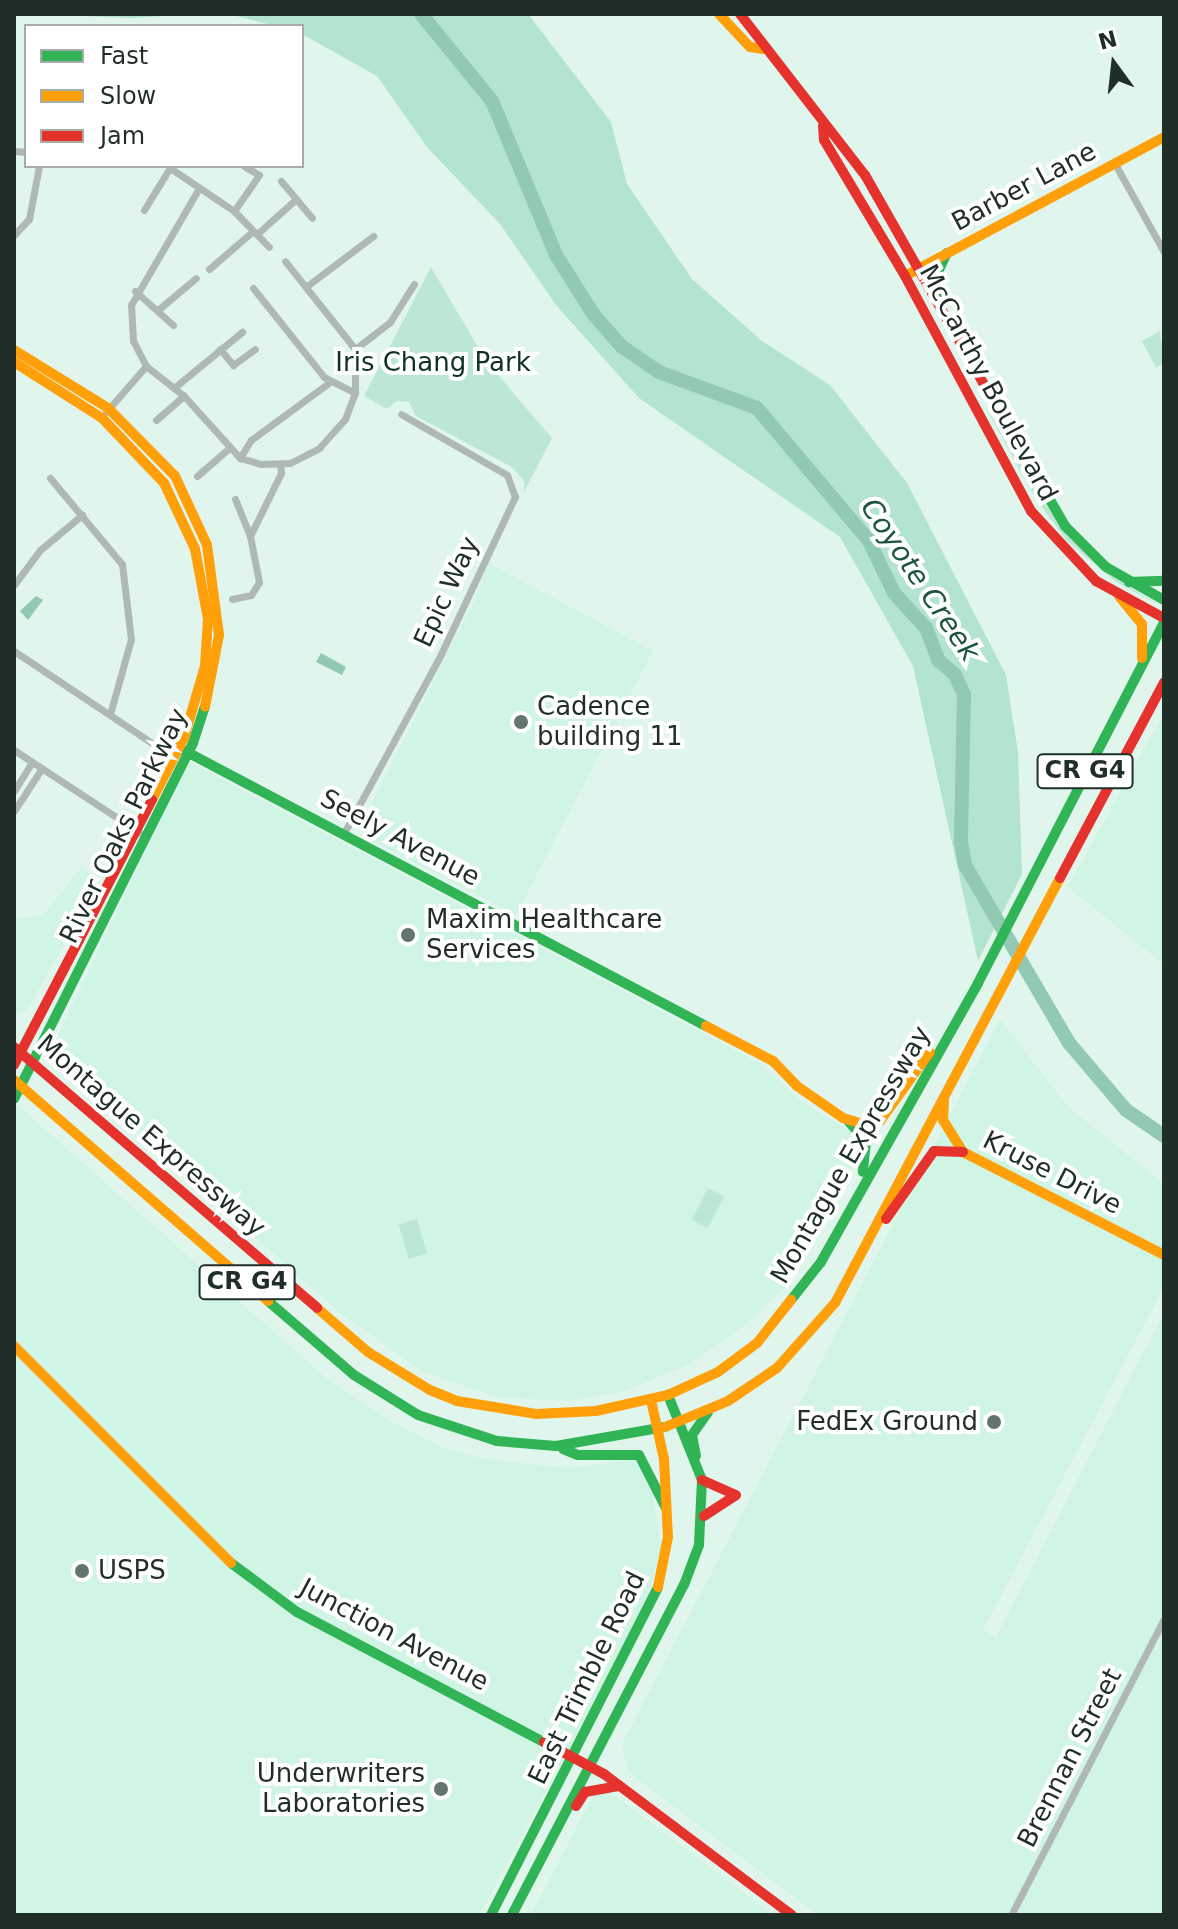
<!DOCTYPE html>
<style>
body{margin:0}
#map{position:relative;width:1178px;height:1929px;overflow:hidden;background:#e0f6ec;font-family:"DejaVu Sans",sans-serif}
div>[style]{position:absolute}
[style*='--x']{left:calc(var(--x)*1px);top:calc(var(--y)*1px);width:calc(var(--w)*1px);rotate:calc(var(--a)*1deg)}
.built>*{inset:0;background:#d1f5e5}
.green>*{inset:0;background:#bbe7d4;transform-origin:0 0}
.forest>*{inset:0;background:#b3e4cf}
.water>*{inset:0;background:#91c9b2}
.river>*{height:14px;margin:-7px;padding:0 7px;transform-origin:7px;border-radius:7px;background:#91c9b2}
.street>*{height:7px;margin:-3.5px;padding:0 3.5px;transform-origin:3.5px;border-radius:3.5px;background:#b0b8b5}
.fast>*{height:10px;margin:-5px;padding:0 5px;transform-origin:5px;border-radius:5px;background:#30b455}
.slow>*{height:10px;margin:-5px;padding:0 5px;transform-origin:5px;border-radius:5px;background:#ff9f0a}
.jam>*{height:10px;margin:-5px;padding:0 5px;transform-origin:5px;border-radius:5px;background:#e5322d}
.dots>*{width:22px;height:22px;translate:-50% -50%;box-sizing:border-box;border:4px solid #fff;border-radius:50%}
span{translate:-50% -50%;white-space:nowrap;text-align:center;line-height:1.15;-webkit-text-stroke:8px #fff;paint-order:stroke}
.shield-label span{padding:2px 6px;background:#fff;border:2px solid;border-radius:6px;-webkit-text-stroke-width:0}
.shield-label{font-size:24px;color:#1f2f28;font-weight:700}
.street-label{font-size:26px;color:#1f2f28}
.park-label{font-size:26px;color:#0f3125}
.poi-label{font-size:26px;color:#1f2f28}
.left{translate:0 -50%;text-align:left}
.right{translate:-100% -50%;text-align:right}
.water-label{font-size:28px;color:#1b5440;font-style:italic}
.frame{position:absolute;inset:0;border:16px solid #1f2f28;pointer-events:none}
.legend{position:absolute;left:24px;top:24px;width:280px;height:144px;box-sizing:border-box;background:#fff;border:2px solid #a5aca9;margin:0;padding:10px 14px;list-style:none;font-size:24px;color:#1f2f28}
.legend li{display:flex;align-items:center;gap:16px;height:40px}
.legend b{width:40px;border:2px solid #a5aca9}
.north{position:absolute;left:1074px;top:24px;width:80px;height:80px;-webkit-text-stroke:6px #fff;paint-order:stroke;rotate:345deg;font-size:22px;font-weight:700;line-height:32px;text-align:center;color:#1f2f28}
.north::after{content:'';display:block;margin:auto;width:28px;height:36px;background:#1f2f28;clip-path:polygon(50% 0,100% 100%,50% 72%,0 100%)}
</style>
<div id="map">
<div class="built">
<div style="clip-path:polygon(488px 563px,653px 651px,516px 915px,365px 837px,359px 828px,475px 599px)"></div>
<div style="clip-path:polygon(1164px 713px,1164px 965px,1068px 887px)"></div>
<div style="clip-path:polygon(188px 761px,759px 1063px,801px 1101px,850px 1131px,863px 1145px,785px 1287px,748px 1323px,690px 1364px,625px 1391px,570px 1401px,500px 1398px,423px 1372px,339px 1312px,62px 1066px,53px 1046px)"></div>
<div style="clip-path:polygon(82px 867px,99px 881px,28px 1009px,14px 1016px,14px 919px,43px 915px)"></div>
<div style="clip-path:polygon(1000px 1019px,1068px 1107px,1164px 1184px,1164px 1287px,983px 1630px,996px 1637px,1164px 1312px,1164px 1915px,818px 1915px,628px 1772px,622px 1744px)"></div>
<div style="clip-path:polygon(14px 1102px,325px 1377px,392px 1422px,443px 1448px,484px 1459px,568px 1468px,632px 1460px,650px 1475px,661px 1547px,649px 1596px,480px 1915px,14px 1915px)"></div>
<div style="clip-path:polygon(599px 1784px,774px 1915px,531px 1915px)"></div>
</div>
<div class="green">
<div style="clip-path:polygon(431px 267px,486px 361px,552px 438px,524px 492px,524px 481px,512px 467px,416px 416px,409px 402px,397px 401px,387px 409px,364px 396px)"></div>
<div style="clip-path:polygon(1160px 331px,1164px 363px,1156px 368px,1142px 341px)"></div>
<div style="clip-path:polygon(982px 401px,1067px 536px,1105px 572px,1159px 605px,1116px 582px,1066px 540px,1034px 496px)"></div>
<div style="left:708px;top:1188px;width:18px;height:36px;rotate:27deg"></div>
<div style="left:417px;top:1219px;width:36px;height:19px;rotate:74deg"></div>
</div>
<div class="forest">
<div style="clip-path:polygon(31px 14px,196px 14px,132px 18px)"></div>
<div style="clip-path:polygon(229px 14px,528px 14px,611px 122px,627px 184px,692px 279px,762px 341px,830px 385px,907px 483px,1006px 675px,1018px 752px,1022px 874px,978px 961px,913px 666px,840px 537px,639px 398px,556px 305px,500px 224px,427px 147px,377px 76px,302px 34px,302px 26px,275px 26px)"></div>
</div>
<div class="water">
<div style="clip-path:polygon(36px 596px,43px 600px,28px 620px,20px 611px)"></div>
<div style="clip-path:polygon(321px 653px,346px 667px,342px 675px,316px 662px)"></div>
</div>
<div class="river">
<div style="--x:421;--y:14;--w:112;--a:50.8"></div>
<div style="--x:492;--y:101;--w:167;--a:67.4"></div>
<div style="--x:556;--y:255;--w:71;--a:57.7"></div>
<div style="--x:594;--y:315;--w:41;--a:48.9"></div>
<div style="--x:621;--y:346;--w:46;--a:34.4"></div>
<div style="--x:659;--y:372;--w:104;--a:20.2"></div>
<div style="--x:757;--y:408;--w:174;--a:49.9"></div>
<div style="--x:869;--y:541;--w:58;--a:64.3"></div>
<div style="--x:894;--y:593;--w:47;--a:47.6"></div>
<div style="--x:926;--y:628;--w:34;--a:69"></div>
<div style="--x:938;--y:660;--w:23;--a:41"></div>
<div style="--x:955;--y:675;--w:21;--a:65"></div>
<div style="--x:964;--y:694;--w:148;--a:91.2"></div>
<div style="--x:961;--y:842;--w:23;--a:80"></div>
<div style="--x:965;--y:865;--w:206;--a:59.7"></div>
<div style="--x:1069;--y:1043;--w:88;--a:49.6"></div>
<div style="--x:1126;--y:1110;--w:46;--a:34.4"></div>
</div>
<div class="street">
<div style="--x:14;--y:151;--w:12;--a:5"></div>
<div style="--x:1115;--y:164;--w:101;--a:60.9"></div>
<div style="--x:170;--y:168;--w:77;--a:33.9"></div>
<div style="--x:234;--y:211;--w:50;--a:45.8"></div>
<div style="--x:281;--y:181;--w:48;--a:50"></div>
<div style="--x:144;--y:210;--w:52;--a:-58.5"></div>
<div style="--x:234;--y:211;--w:44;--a:-55.2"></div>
<div style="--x:259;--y:175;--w:17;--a:-149"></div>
<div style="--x:257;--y:234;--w:52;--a:-41.9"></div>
<div style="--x:14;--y:235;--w:22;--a:-47"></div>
<div style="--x:29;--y:219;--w:54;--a:-79.3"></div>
<div style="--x:209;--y:269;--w:58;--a:-40.8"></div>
<div style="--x:307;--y:286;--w:83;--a:-37.1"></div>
<div style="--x:253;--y:288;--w:114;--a:51.4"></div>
<div style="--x:324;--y:377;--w:35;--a:27"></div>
<div style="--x:135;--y:291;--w:51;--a:41.8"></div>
<div style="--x:159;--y:309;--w:48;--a:-40"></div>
<div style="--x:220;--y:349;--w:21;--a:51"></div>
<div style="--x:233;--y:365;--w:27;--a:-36"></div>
<div style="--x:355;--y:349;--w:44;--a:-37.6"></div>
<div style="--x:390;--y:322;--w:45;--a:-57.7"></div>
<div style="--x:146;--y:366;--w:48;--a:38.3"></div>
<div style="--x:184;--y:396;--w:84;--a:47.9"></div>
<div style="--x:240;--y:458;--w:22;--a:16"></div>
<div style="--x:261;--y:464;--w:29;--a:-2"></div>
<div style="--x:290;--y:463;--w:33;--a:-27"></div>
<div style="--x:319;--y:448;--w:39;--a:-48"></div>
<div style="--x:345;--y:419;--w:28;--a:-69"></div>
<div style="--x:355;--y:393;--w:44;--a:-90"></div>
<div style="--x:355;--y:349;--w:112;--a:-128.5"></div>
<div style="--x:146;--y:366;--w:28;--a:-117"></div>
<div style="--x:133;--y:341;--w:36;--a:-93"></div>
<div style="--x:131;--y:305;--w:135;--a:-59.8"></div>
<div style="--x:175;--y:387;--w:87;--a:-39.4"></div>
<div style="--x:106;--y:412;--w:61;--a:-49"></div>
<div style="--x:156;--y:420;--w:37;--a:-41"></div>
<div style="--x:240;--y:458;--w:21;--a:-59"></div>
<div style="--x:251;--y:440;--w:98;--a:-36.3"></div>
<div style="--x:197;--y:476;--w:41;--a:-41.1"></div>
<div style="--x:50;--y:478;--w:112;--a:50.1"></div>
<div style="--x:122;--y:564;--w:76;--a:83.2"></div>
<div style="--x:131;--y:639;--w:78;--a:105.6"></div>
<div style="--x:250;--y:536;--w:70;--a:-63.8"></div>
<div style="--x:281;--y:473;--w:9;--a:-96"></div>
<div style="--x:14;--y:585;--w:44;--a:-53.4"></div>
<div style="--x:40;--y:550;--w:55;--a:-39.8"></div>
<div style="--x:232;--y:599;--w:19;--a:-12"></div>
<div style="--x:251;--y:595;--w:15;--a:-58"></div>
<div style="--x:259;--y:582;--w:47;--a:-101.1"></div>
<div style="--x:250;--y:536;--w:40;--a:-112"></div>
<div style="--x:14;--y:651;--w:166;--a:33.7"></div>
<div style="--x:14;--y:750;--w:157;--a:33.3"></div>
<div style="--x:14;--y:791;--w:34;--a:-58"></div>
<div style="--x:14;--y:811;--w:51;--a:-56.9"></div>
<div style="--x:344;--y:833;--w:204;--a:-61.5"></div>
<div style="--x:441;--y:654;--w:174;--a:-64.8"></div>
<div style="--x:515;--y:497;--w:23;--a:-110"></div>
<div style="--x:507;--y:475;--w:122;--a:-150.1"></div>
<div style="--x:1011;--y:1915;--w:333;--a:-62.7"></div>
</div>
<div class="fast">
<div style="--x:940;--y:294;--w:22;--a:-95"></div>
<div style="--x:938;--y:272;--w:21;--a:-65"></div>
<div style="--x:1007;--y:425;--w:116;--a:60.1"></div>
<div style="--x:1065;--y:526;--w:58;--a:45"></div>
<div style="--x:1106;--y:567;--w:67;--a:29.6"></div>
<div style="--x:1129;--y:582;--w:35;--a:-2"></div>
<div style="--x:185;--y:751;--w:589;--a:27.83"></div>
<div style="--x:14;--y:1099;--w:398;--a:-63.3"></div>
<div style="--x:193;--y:743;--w:38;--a:-72"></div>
<div style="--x:849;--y:1122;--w:25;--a:48"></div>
<div style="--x:866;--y:1141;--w:31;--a:96"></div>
<div style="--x:791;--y:1300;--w:48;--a:-51.7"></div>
<div style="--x:821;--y:1262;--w:320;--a:-60.6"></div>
<div style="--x:978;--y:983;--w:405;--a:-62.7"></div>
<div style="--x:268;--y:1301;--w:113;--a:40.7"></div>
<div style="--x:354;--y:1375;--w:75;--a:32"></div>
<div style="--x:418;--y:1415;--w:83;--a:18.2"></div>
<div style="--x:497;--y:1441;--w:59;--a:4.8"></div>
<div style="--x:556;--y:1446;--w:111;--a:-9.9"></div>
<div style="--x:563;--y:1449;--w:16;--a:22"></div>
<div style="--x:578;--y:1455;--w:61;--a:0"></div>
<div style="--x:639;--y:1455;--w:59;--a:63"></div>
<div style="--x:696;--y:1456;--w:21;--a:-101"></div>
<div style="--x:692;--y:1435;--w:28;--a:-55"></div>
<div style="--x:231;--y:1563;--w:82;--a:36.6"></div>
<div style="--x:297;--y:1612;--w:279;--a:27.8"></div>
<div style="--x:491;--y:1915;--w:368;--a:-63"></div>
<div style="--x:512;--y:1915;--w:372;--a:-62.5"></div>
<div style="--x:684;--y:1585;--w:43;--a:-69.4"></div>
<div style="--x:699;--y:1545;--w:65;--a:-87.4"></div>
<div style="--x:702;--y:1480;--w:92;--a:-111.8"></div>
</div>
<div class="slow">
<div style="--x:719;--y:14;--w:45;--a:46.8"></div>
<div style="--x:750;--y:47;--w:13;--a:9"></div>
<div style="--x:905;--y:276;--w:294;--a:-28.2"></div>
<div style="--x:14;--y:350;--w:110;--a:31.7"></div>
<div style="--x:108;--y:408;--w:95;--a:45.4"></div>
<div style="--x:175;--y:476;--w:76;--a:65.1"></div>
<div style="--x:207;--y:545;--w:91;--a:82.4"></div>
<div style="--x:219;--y:635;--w:73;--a:101"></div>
<div style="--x:14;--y:362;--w:104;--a:32.5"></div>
<div style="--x:102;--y:418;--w:90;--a:46.4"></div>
<div style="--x:164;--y:483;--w:73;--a:64.8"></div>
<div style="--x:195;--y:549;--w:71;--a:79.5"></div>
<div style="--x:208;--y:619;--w:47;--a:93.7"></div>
<div style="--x:205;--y:666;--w:75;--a:106.3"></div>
<div style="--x:184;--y:738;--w:70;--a:117.3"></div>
<div style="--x:1119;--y:596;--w:36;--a:51"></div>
<div style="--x:1142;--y:624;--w:34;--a:90"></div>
<div style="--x:706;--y:1026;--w:76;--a:27.6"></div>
<div style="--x:773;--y:1061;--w:35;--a:46"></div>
<div style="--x:797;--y:1086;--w:56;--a:34.8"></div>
<div style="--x:14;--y:1080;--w:337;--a:41"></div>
<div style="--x:944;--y:1101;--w:19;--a:93"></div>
<div style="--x:943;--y:1120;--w:38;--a:58"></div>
<div style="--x:843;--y:1118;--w:24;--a:17"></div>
<div style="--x:866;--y:1125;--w:15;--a:-16"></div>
<div style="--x:880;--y:1121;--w:85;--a:-54.1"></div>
<div style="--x:963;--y:1152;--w:226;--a:27.1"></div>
<div style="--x:317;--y:1308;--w:67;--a:40.8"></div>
<div style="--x:368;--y:1352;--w:73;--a:31.5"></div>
<div style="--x:430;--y:1390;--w:29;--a:22"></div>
<div style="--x:457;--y:1401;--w:80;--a:9.3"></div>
<div style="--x:536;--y:1414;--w:60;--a:-2.9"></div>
<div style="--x:596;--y:1411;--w:74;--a:-12.5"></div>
<div style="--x:668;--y:1395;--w:55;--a:-24.7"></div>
<div style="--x:718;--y:1372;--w:49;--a:-36.6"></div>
<div style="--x:757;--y:1343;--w:55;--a:-51.7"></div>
<div style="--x:14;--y:1346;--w:307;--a:45"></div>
<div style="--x:651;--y:1400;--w:60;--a:77.6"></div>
<div style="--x:664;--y:1459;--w:78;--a:87.1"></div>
<div style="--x:668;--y:1537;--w:51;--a:101.3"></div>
<div style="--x:665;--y:1427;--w:68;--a:-22.4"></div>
<div style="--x:728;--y:1401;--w:59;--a:-34"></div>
<div style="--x:777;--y:1368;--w:87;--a:-48.3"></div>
<div style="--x:835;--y:1303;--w:481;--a:-62.1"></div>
</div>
<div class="jam">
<div style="--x:740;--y:14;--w:204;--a:52.2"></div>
<div style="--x:865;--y:175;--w:288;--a:60.4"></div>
<div style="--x:823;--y:126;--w:14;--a:86"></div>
<div style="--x:824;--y:140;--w:158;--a:59.2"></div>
<div style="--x:905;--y:276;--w:267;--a:61.8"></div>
<div style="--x:1031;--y:511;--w:96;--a:47.1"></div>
<div style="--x:1096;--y:581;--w:77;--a:28.6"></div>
<div style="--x:1060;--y:878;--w:222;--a:-62"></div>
<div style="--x:14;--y:1047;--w:400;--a:40.7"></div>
<div style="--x:14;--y:1065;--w:299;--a:-62.5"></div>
<div style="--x:886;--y:1219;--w:83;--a:-54.8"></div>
<div style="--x:934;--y:1151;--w:29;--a:2"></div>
<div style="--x:702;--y:1480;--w:37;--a:24"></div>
<div style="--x:704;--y:1516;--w:38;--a:-33"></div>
<div style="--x:544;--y:1742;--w:68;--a:28.1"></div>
<div style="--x:604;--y:1774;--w:235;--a:36.9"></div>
<div style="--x:576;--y:1806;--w:17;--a:-57"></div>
<div style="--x:585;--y:1792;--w:35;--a:-10"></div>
</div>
<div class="dots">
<div style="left:521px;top:722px;background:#63756d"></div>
<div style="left:408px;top:935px;background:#63756d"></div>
<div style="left:994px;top:1422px;background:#63756d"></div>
<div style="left:82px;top:1571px;background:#63756d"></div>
<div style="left:441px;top:1789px;background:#63756d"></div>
</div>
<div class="shield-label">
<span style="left:1085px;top:771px">CR G4</span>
<span style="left:247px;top:1282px">CR G4</span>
</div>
<div class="street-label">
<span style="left:1024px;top:187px;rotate:-28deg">Barber Lane</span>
<span style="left:988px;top:383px;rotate:62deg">McCarthy Boulevard</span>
<span style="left:447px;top:592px;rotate:-65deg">Epic Way</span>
<span style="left:124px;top:826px;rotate:-64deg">River Oaks Parkway</span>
<span style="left:400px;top:838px;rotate:28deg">Seely Avenue</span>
<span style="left:151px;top:1136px;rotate:41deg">Montague Expressway</span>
<span style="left:851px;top:1155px;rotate:-60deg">Montague Expressway</span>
<span style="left:1052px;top:1173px;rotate:27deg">Kruse Drive</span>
<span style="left:394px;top:1635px;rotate:28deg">Junction Avenue</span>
<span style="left:587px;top:1678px;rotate:-64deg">East Trimble Road</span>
<span style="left:1070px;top:1758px;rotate:-63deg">Brennan Street</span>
</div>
<div class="park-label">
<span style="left:433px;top:363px">Iris Chang Park</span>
</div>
<div class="poi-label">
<span class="left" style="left:537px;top:722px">Cadence<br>building 11</span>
<span class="left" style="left:426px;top:935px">Maxim Healthcare<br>Services</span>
<span class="right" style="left:978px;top:1422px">FedEx Ground</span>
<span class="left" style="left:98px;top:1571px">USPS</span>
<span class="right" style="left:425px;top:1789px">Underwriters<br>Laboratories</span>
</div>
<div class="water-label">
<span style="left:920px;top:580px;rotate:56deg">Coyote Creek</span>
</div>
<div class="frame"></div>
<ul class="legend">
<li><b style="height:10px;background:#30b455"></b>Fast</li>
<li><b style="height:10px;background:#ff9f0a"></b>Slow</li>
<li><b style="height:10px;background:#e5322d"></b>Jam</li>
</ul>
<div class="north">N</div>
</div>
